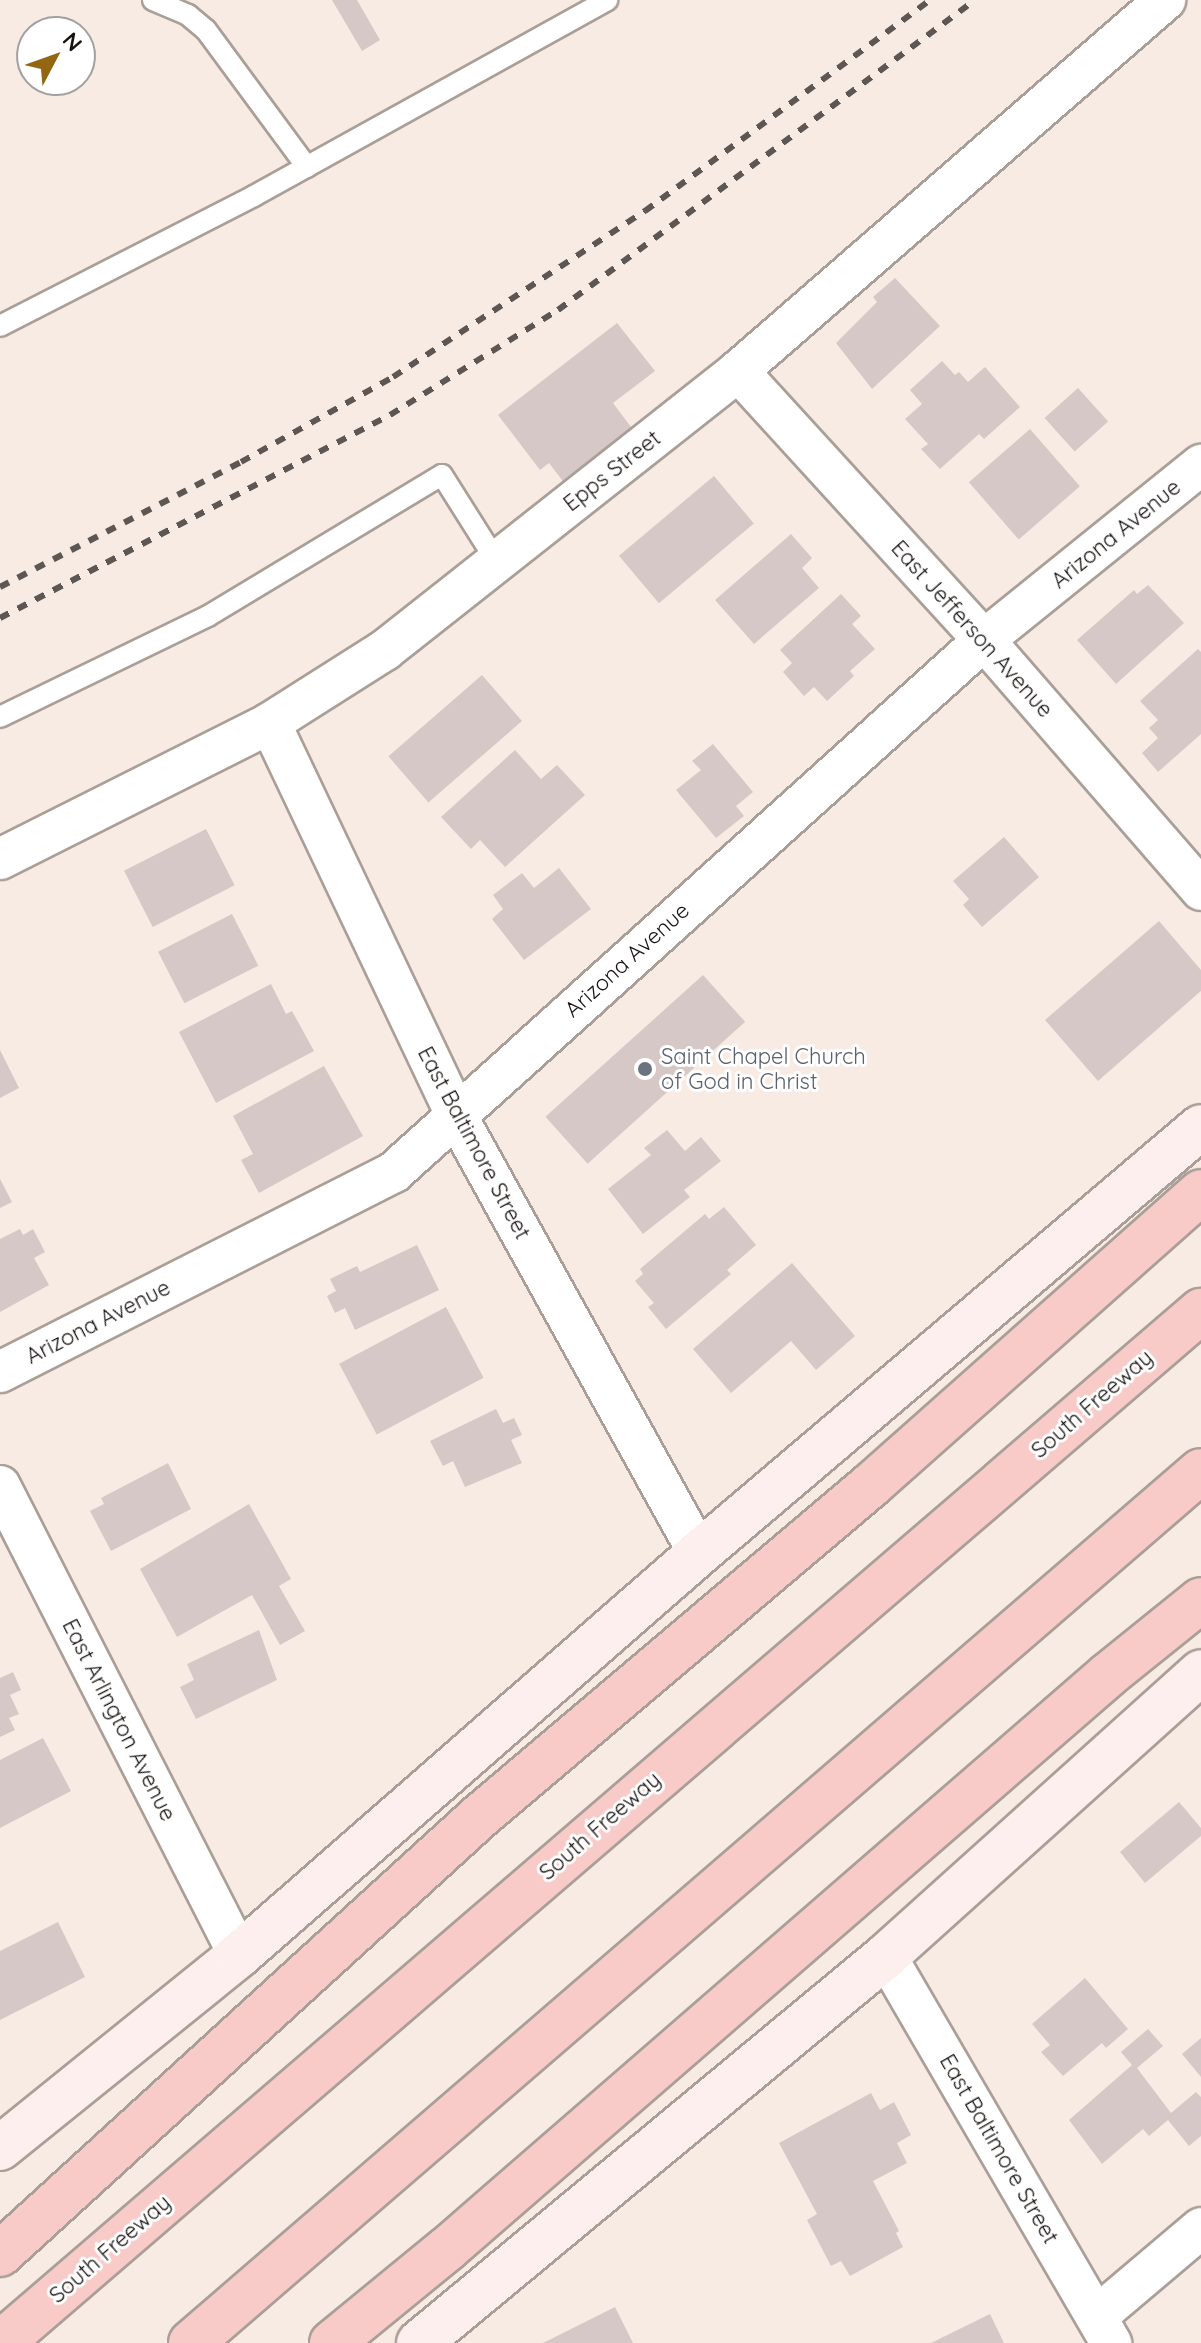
<!DOCTYPE html>
<style>
body{margin:0}
#map{position:relative;width:1201px;height:2343px;overflow:hidden;background:#f8ebe4;font-family:Quicksand,sans-serif}
div>[style]{position:absolute}
[style*='--x']{left:calc(var(--x)*1px);top:calc(var(--y)*1px);width:calc(var(--w)*1px);rotate:calc(var(--a)*1deg)}
.building>*{inset:0;background:#d6c8c6;transform-origin:0 0}
.roads{filter:drop-shadow(2px 0 #aa9f98) drop-shadow(-2px 0 #aa9f98) drop-shadow(0 2px #aa9f98) drop-shadow(0 -2px #aa9f98)}
.lane>*{height:20px;margin:-10px;padding:0 10px;transform-origin:10px;border-radius:10px;background:#fff}
.street>*{height:40px;margin:-20px;padding:0 20px;transform-origin:20px;border-radius:20px;background:#fff}
.secondary>*{height:44px;margin:-22px;padding:0 22px;transform-origin:22px;border-radius:22px;background:#fdefee}
.highway>*{height:44px;margin:-22px;padding:0 22px;transform-origin:22px;border-radius:22px;background:#f8cbc8}
.rail>*{height:6px;margin-top:-3px;transform-origin:0;background:repeating-linear-gradient(90deg,#5d5652 0 10px,transparent 0 20px)}
.dots>*{width:22px;height:22px;translate:-50% -50%;box-sizing:border-box;border:4px solid #fff;border-radius:50%}
span{translate:-50% -50%;white-space:nowrap;text-align:center;line-height:1.15;-webkit-text-stroke:6px #fff;paint-order:stroke}
.street-label{font-size:22px;color:#171311}
.worship-label{font-size:22px;color:#5b616d}
.left{translate:0 -50%;text-align:left}
.north{position:absolute;left:16px;top:16px;width:80px;height:80px;box-sizing:border-box;background:#fff;border:2px solid #a2a1a0;border-radius:50%;rotate:49deg;font-size:22px;font-weight:700;line-height:32px;text-align:center;color:#171311}
.north::after{content:'';display:block;margin:auto;width:28px;height:36px;background:#936612;clip-path:polygon(50% 0,100% 100%,50% 72%,0 100%)}
</style>
<div id="map">
<div class="building">
<div style="clip-path:polygon(332px 0,357px 0,380px 40px,362px 51px)"></div>
<div style="clip-path:polygon(895px 278px,940px 326px,872px 389px,836px 343px,877px 302px,873px 297px)"></div>
<div style="clip-path:polygon(617px 323px,655px 371px,613px 403px,634px 431px,565px 484px,549px 463px,540px 470px,498px 415px)"></div>
<div style="clip-path:polygon(942px 361px,955px 375px,959px 372px,968px 382px,985px 367px,1020px 407px,984px 439px,979px 434px,940px 469px,921px 449px,928px 444px,905px 419px,922px 404px,910px 390px)"></div>
<div style="left:1078px;top:388px;width:45px;height:45px;rotate:48deg"></div>
<div style="left:1030px;top:429px;width:76px;height:81px;rotate:49deg"></div>
<div style="left:714px;top:476px;width:62px;height:124px;rotate:50deg"></div>
<div style="clip-path:polygon(791px 534px,812px 558px,802px 568px,819px 588px,754px 644px,715px 600px)"></div>
<div style="clip-path:polygon(1148px 585px,1184px 623px,1116px 684px,1077px 640px,1134px 590px,1137px 594px)"></div>
<div style="clip-path:polygon(841px 594px,861px 616px,852px 624px,875px 649px,850px 671px,854px 676px,827px 701px,814px 687px,804px 696px,783px 672px,792px 663px,780px 650px)"></div>
<div style="clip-path:polygon(1198px 649px,1201px 652px,1201px 734px,1158px 772px,1142px 753px,1158px 738px,1149px 728px,1158px 720px,1140px 701px)"></div>
<div style="left:482px;top:675px;width:61px;height:124px;rotate:49deg"></div>
<div style="clip-path:polygon(713px 744px,753px 792px,736px 806px,744px 816px,716px 838px,676px 790px,701px 770px,692px 761px)"></div>
<div style="clip-path:polygon(515px 750px,541px 779px,557px 765px,585px 795px,505px 867px,480px 840px,471px 849px,441px 817px)"></div>
<div style="left:206px;top:829px;width:63px;height:92px;rotate:63deg"></div>
<div style="clip-path:polygon(1004px 837px,1039px 877px,982px 927px,963px 905px,969px 899px,953px 881px)"></div>
<div style="clip-path:polygon(559px 868px,591px 909px,524px 960px,492px 919px,503px 909px,493px 895px,522px 873px,534px 888px)"></div>
<div style="left:232px;top:914px;width:58px;height:83px;rotate:63deg"></div>
<div style="clip-path:polygon(1159px 921px,1201px 970px,1201px 991px,1098px 1081px,1045px 1020px)"></div>
<div style="left:703px;top:975px;width:63px;height:212px;rotate:48deg"></div>
<div style="clip-path:polygon(271px 984px,286px 1014px,292px 1011px,314px 1051px,216px 1103px,179px 1032px)"></div>
<div style="clip-path:polygon(0 1050px,19px 1088px,0 1098px)"></div>
<div style="clip-path:polygon(324px 1066px,363px 1136px,259px 1193px,241px 1160px,253px 1154px,233px 1116px)"></div>
<div style="clip-path:polygon(667px 1130px,685px 1151px,701px 1137px,721px 1161px,684px 1190px,690px 1197px,643px 1234px,608px 1189px,651px 1155px,644px 1148px)"></div>
<div style="clip-path:polygon(0 1179px,12px 1202px,0 1208px)"></div>
<div style="clip-path:polygon(724px 1207px,756px 1245px,727px 1270px,731px 1274px,666px 1329px,648px 1307px,654px 1303px,635px 1281px,643px 1274px,640px 1269px,705px 1214px,709px 1219px)"></div>
<div style="clip-path:polygon(20px 1229px,23px 1235px,33px 1229px,45px 1252px,34px 1258px,49px 1285px,0 1312px,0 1239px)"></div>
<div style="clip-path:polygon(417px 1245px,439px 1290px,355px 1330px,345px 1308px,335px 1313px,327px 1296px,336px 1291px,330px 1279px,357px 1266px,360px 1272px)"></div>
<div style="clip-path:polygon(792px 1263px,855px 1336px,816px 1370px,791px 1341px,731px 1393px,693px 1349px)"></div>
<div style="left:446px;top:1307px;width:80px;height:121px;rotate:62deg"></div>
<div style="clip-path:polygon(496px 1409px,503px 1423px,514px 1418px,522px 1435px,511px 1440px,522px 1463px,465px 1487px,453px 1461px,443px 1466px,430px 1441px)"></div>
<div style="clip-path:polygon(168px 1463px,191px 1509px,111px 1551px,90px 1511px,104px 1504px,101px 1498px)"></div>
<div style="clip-path:polygon(249px 1504px,291px 1579px,279px 1586px,305px 1631px,280px 1645px,252px 1595px,177px 1637px,140px 1569px)"></div>
<div style="clip-path:polygon(259px 1630px,277px 1680px,196px 1719px,180px 1687px,194px 1680px,187px 1664px)"></div>
<div style="clip-path:polygon(13px 1672px,21px 1690px,10px 1695px,19px 1714px,9px 1718px,15px 1730px,0 1737px,0 1678px)"></div>
<div style="clip-path:polygon(43px 1738px,71px 1791px,0 1828px,0 1760px)"></div>
<div style="clip-path:polygon(1179px 1802px,1201px 1828px,1201px 1836px,1145px 1883px,1120px 1852px)"></div>
<div style="clip-path:polygon(58px 1922px,85px 1977px,0 2020px,0 1951px)"></div>
<div style="clip-path:polygon(1085px 1978px,1128px 2029px,1106px 2048px,1102px 2043px,1063px 2076px,1041px 2052px,1050px 2045px,1032px 2024px)"></div>
<div style="clip-path:polygon(1148px 2029px,1163px 2046px,1137px 2068px,1171px 2113px,1196px 2092px,1201px 2097px,1201px 2136px,1189px 2146px,1168px 2120px,1149px 2136px,1143px 2129px,1102px 2164px,1069px 2120px,1132px 2065px,1121px 2052px)"></div>
<div style="clip-path:polygon(1201px 2038px,1201px 2077px,1182px 2054px)"></div>
<div style="clip-path:polygon(871px 2093px,880px 2110px,894px 2102px,911px 2135px,897px 2143px,907px 2163px,873px 2181px,899px 2231px,896px 2233px,903px 2247px,850px 2276px,841px 2261px,831px 2266px,807px 2220px,817px 2214px,779px 2143px)"></div>
<div style="clip-path:polygon(615px 2307px,633px 2343px,543px 2343px)"></div>
<div style="clip-path:polygon(990px 2314px,1004px 2343px,931px 2343px)"></div>
</div>
<div class="roads">
<div class="lane">
<div style="--x:153;--y:0;--w:38;--a:23"></div>
<div style="--x:188;--y:15;--w:23;--a:40"></div>
<div style="--x:206;--y:30;--w:170;--a:53.6"></div>
<div style="--x:0;--y:326;--w:285;--a:-27.1"></div>
<div style="--x:254;--y:196;--w:404;--a:-29"></div>
<div style="--x:0;--y:717;--w:231;--a:-25.9"></div>
<div style="--x:208;--y:616;--w:273;--a:-31.1"></div>
<div style="--x:442;--y:475;--w:103;--a:57.7"></div>
</div>
<div class="street">
<div style="--x:738;--y:371;--w:365;--a:47.6"></div>
<div style="--x:984;--y:640;--w:331;--a:49"></div>
<div style="--x:270;--y:723;--w:436;--a:64.6"></div>
<div style="--x:457;--y:1117;--w:499;--a:61"></div>
<div style="--x:0;--y:859;--w:302;--a:-26.7"></div>
<div style="--x:270;--y:723;--w:136;--a:-32.4"></div>
<div style="--x:385;--y:650;--w:450;--a:-38.3"></div>
<div style="--x:738;--y:371;--w:566;--a:-40.99"></div>
<div style="--x:0;--y:1372;--w:442;--a:-26.9"></div>
<div style="--x:394;--y:1172;--w:794;--a:-42.04"></div>
<div style="--x:984;--y:640;--w:279;--a:-38.9"></div>
<div style="--x:0;--y:1486;--w:526;--a:63"></div>
<div style="--x:886;--y:1956;--w:448;--a:59.8"></div>
<div style="--x:1097;--y:2316;--w:136;--a:-40.2"></div>
</div>
<div class="secondary">
<div style="--x:0;--y:2148;--w:307;--a:-38.9"></div>
<div style="--x:239;--y:1955;--w:611;--a:-41.15"></div>
<div style="--x:699;--y:1553;--w:658;--a:-40.32"></div>
<div style="--x:419;--y:2343;--w:607;--a:-39.65"></div>
<div style="--x:886;--y:1956;--w:424;--a:-42"></div>
</div>
<div class="highway">
<div style="--x:0;--y:2254;--w:650;--a:-42.38"></div>
<div style="--x:480;--y:1816;--w:512;--a:-40.25"></div>
<div style="--x:871;--y:1485;--w:441;--a:-41.6"></div>
<div style="--x:1;--y:2343;--w:1583;--a:-40.7"></div>
<div style="--x:191;--y:2343;--w:1334;--a:-40.81"></div>
<div style="--x:332;--y:2343;--w:149;--a:-39.3"></div>
<div style="--x:447;--y:2249;--w:875;--a:-40.97"></div>
<div style="--x:1108;--y:1675;--w:119;--a:-38.9"></div>
</div>
</div>
<div class="rail">
<div style="--x:0;--y:587;--w:271;--a:-27.4"></div>
<div style="--x:241;--y:462;--w:174;--a:-29.2"></div>
<div style="--x:393;--y:377;--w:302;--a:-33.4"></div>
<div style="--x:645;--y:211;--w:355;--a:-36.5"></div>
<div style="--x:0;--y:618;--w:440;--a:-27.5"></div>
<div style="--x:390;--y:415;--w:198;--a:-32"></div>
<div style="--x:558;--y:310;--w:520;--a:-36.63"></div>
</div>
<div class="dots">
<div style="left:645px;top:1069px;background:#6b7280"></div>
</div>
<div class="street-label">
<span style="left:612px;top:471px;rotate:-38deg">Epps Street</span>
<span style="left:1116px;top:534px;rotate:-39deg">Arizona Avenue</span>
<span style="left:972px;top:629px;rotate:48deg">East Jefferson Avenue</span>
<span style="left:627px;top:960px;rotate:-42deg">Arizona Avenue</span>
<span style="left:474px;top:1143px;rotate:62deg">East Baltimore Street</span>
<span style="left:98px;top:1322px;rotate:-27deg">Arizona Avenue</span>
<span style="left:1092px;top:1404px;rotate:-41deg">South Freeway</span>
<span style="left:119px;top:1720px;rotate:63deg">East Arlington Avenue</span>
<span style="left:600px;top:1826px;rotate:-41deg">South Freeway</span>
<span style="left:999px;top:2149px;rotate:60deg">East Baltimore Street</span>
<span style="left:110px;top:2249px;rotate:-41deg">South Freeway</span>
</div>
<div class="worship-label">
<span class="left" style="left:661px;top:1069px">Saint Chapel Church<br>of God in Christ</span>
</div>
<div class="north">N</div>
</div>
